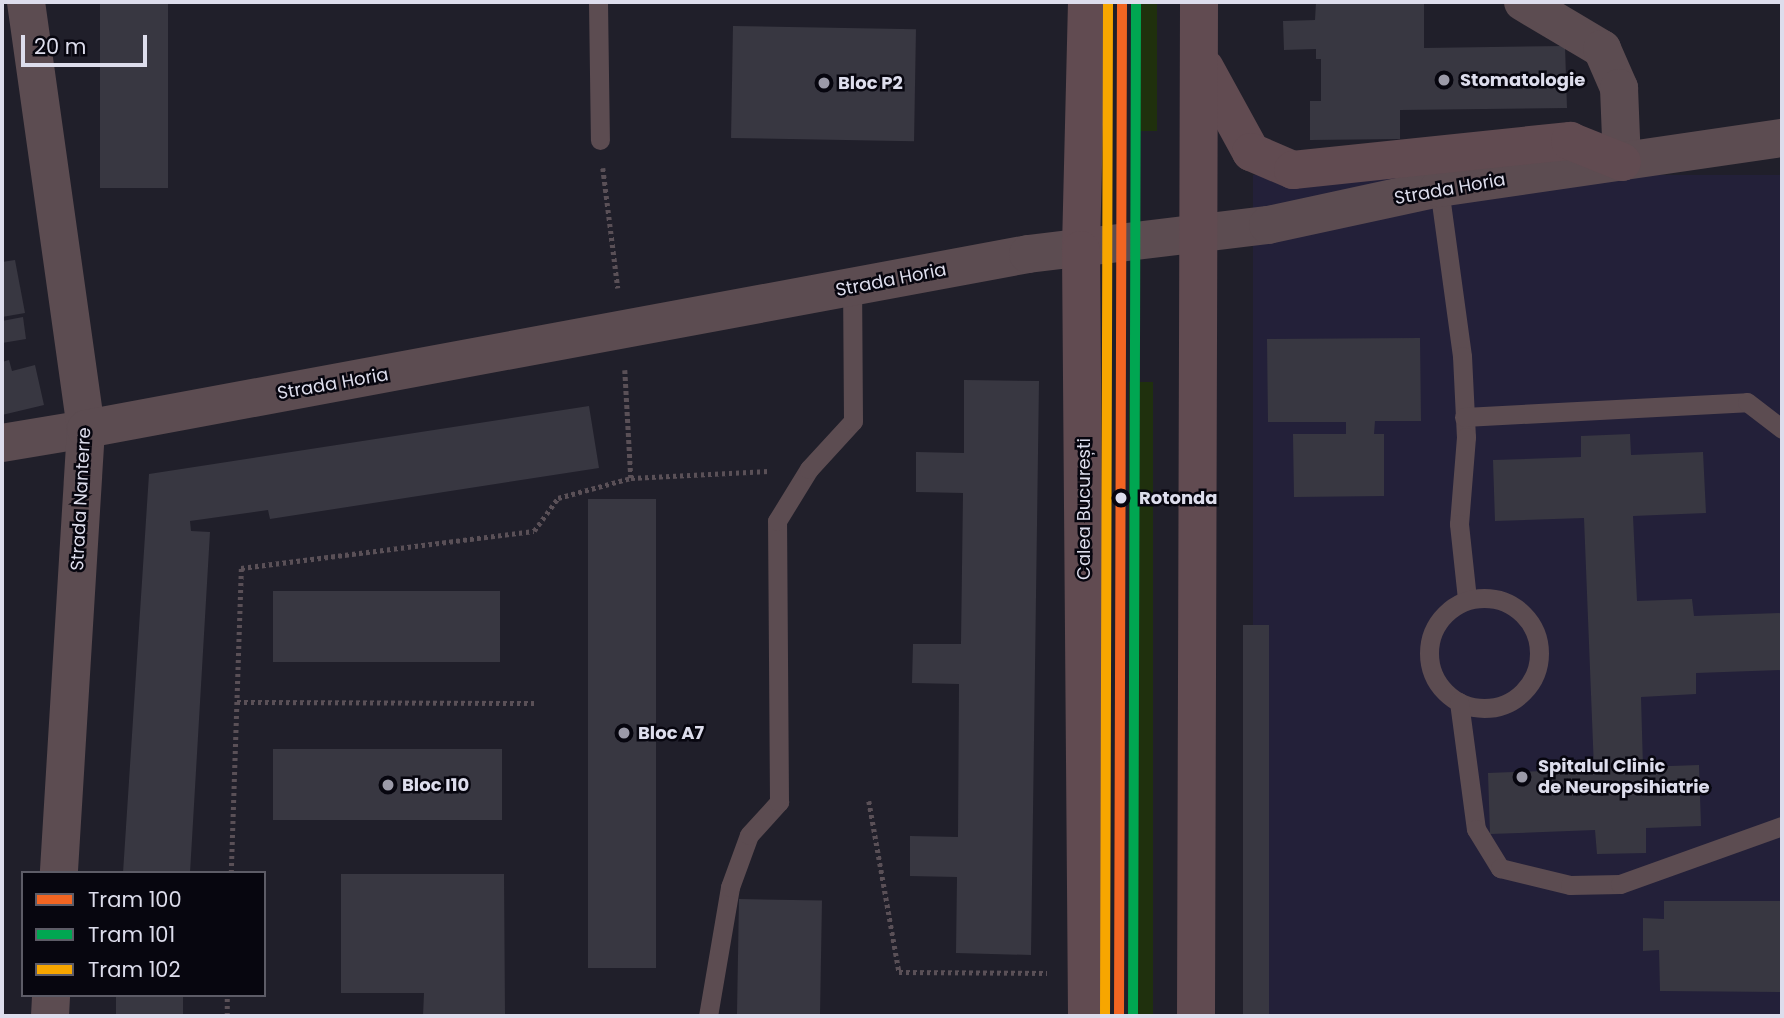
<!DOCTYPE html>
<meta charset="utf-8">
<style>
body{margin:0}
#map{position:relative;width:1784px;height:1018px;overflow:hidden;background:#201f2a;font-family:Poppins,sans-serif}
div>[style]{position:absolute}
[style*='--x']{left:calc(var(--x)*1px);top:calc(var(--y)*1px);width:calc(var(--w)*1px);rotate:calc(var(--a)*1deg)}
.built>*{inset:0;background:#232039;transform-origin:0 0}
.green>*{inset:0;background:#1f300d;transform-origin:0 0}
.building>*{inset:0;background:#383741;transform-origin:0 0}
.path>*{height:4.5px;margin-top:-2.25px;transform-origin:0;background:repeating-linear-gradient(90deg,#5a5057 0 3.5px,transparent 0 7px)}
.service>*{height:19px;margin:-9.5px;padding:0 9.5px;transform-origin:9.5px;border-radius:9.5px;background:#5c4c51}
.service>.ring{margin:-9.5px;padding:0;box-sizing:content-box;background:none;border:19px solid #5c4c51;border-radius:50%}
.minor>*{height:38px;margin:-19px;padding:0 19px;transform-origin:19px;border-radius:19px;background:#5c4c51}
.tertiary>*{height:38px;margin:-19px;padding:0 19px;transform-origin:19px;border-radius:19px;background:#5c4c51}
.secondary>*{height:38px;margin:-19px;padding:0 19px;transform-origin:19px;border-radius:19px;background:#614b51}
.tram-1>*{height:10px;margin:-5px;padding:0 5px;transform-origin:5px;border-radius:5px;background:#f26522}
.tram-2>*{height:10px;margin:-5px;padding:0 5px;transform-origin:5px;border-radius:5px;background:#00a651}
.tram-3>*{height:10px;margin:-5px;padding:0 5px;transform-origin:5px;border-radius:5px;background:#f7a600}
.dots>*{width:19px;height:19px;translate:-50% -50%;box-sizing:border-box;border:4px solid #07060f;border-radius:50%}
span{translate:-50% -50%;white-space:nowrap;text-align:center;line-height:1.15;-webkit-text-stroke:5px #07060f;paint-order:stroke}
.poi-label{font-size:18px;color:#ddddec;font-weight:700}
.left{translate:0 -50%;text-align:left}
.street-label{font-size:18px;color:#ddddec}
.stop-label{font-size:18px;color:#ddddec;font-weight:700}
.frame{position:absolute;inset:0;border:4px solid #ddddec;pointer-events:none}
.legend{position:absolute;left:21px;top:871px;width:245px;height:126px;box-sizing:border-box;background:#07060f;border:2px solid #5d5c67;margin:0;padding:9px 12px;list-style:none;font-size:21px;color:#ddddec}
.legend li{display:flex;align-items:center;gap:14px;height:35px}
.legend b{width:35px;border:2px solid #5d5c67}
.scale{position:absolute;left:21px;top:35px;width:126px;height:32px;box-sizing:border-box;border:4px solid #ddddec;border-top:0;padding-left:9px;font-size:21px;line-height:24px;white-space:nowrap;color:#ddddec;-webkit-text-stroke:5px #07060f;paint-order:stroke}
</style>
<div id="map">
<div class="built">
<div style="left:1782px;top:175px;width:841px;height:529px;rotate:90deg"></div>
</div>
<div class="green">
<div style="left:1133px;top:2px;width:24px;height:129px"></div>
<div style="left:1153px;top:382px;width:634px;height:24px;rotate:90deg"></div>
</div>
<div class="building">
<div style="left:100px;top:2px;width:68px;height:186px"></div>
<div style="clip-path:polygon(1316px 2px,1424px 2px,1424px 48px,1565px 46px,1567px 108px,1400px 110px,1400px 139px,1310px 140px,1310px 101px,1321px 101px,1321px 59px,1316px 59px,1316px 49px,1284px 50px,1283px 21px,1315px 20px)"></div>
<div style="left:733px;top:26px;width:183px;height:112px;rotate:1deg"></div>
<div style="clip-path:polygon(15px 260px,25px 313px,2px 317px,2px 262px)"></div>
<div style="clip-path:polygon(23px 317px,26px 339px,2px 343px,2px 321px)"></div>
<div style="clip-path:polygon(1420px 338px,1421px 421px,1375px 421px,1374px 434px,1384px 434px,1384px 496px,1294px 497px,1293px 434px,1346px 434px,1346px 422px,1268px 422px,1267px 339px)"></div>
<div style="clip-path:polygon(9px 360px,12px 371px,35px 365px,44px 405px,2px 415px,2px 362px)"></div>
<div style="clip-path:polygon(964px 380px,1039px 381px,1031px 955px,956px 953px,957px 877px,910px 876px,910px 836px,958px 837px,959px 684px,912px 683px,913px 644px,961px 644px,963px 493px,916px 492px,916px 452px,964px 453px)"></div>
<div style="clip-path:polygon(589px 406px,599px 468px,270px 519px,268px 510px,190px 521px,191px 531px,210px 532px,190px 873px,123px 873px,149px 474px)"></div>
<div style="clip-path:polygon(1630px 434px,1631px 455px,1703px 452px,1706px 513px,1633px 516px,1637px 601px,1692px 599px,1694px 616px,1782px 613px,1782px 670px,1696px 673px,1696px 694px,1641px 697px,1643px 767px,1699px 765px,1701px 826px,1646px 828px,1646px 853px,1597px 854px,1595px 830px,1490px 834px,1488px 773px,1594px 769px,1584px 518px,1495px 521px,1493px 460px,1581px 457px,1581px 436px)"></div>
<div style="left:588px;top:499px;width:68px;height:469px"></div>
<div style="left:500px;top:591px;width:71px;height:227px;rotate:90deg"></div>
<div style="left:1243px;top:625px;width:26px;height:391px"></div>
<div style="left:502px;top:749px;width:71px;height:229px;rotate:90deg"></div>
<div style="clip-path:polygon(341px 874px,504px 874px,505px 1016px,423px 1016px,424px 993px,341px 993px)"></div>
<div style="left:739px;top:899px;width:83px;height:117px;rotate:1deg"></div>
<div style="clip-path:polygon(1664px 901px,1782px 901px,1782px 992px,1660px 991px,1659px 950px,1643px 951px,1643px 918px,1664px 919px)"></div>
<div style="left:116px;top:995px;width:67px;height:21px"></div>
</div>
<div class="path">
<div style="--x:603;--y:168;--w:121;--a:82.9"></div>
<div style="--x:625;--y:370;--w:108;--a:86.8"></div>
<div style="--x:237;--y:702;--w:297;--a:0.2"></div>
<div style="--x:869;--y:801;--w:174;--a:80"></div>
<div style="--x:899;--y:972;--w:148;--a:0.4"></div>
<div style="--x:231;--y:873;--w:305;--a:-88.1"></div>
<div style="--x:241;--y:568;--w:295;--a:-7.2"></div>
<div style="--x:534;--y:531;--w:41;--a:-54"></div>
<div style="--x:558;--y:498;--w:76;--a:-15.3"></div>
<div style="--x:631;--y:478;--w:140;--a:-2.9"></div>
<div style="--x:227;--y:1016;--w:21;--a:-90"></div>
</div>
<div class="service">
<div style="--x:598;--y:2;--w:138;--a:89.2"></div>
<div style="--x:1439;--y:188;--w:170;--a:82.2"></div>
<div style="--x:1462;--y:356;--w:81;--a:87.2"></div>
<div style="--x:1466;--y:437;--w:87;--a:94.6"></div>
<div style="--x:1459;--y:524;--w:75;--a:83.9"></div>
<div style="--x:1464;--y:417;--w:283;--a:-3"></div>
<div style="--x:1747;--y:402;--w:44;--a:37.6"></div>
<div class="ring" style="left:1429px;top:598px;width:91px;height:91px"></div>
<div style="--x:1459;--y:702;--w:128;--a:82.4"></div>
<div style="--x:1476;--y:829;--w:46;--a:58.4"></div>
<div style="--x:1500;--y:868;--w:72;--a:13.7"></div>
<div style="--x:1570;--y:885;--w:50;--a:-1.1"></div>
<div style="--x:1620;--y:884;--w:172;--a:-19.7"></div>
<div style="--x:708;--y:1016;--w:131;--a:-80.3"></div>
<div style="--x:730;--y:887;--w:55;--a:-69.9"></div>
<div style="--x:749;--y:835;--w:45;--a:-47.7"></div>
<div style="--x:779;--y:802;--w:281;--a:-90.4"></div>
<div style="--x:777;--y:521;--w:61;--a:-58.4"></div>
<div style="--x:809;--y:469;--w:65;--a:-47.5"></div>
<div style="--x:853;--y:421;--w:133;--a:-90.4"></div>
</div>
<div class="minor">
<div style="--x:1523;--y:2;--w:92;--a:30.7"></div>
<div style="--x:1602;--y:49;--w:43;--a:66.4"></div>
<div style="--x:1619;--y:88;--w:74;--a:87.7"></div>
<div style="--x:2;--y:443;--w:85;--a:-9.5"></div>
</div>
<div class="tertiary">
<div style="--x:26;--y:2;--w:431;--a:82"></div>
<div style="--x:86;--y:429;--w:445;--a:93.5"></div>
<div style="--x:86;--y:429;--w:958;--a:-10.52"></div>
<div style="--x:1028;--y:254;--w:242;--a:-6.9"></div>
<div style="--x:1268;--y:225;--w:175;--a:-12.2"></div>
<div style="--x:1439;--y:188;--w:347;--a:-8.3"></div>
<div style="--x:50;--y:1016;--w:21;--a:-87"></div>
</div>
<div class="secondary">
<div style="--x:1087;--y:2;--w:248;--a:91.4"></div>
<div style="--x:1081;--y:250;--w:766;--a:89.55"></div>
<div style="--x:1205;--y:68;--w:96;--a:61.3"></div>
<div style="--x:1251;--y:152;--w:46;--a:23.2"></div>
<div style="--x:1293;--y:170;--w:279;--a:-6"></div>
<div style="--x:1570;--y:141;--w:56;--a:22"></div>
<div style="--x:1196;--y:1016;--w:1014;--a:-89.83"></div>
</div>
<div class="tram-1">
<div style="--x:1119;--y:1016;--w:1014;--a:-89.83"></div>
</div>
<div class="tram-2">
<div style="--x:1133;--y:1016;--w:1014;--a:-89.83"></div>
</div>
<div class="tram-3">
<div style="--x:1105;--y:1016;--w:1014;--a:-89.83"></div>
</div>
<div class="dots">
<div style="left:1444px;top:80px;background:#9b9aa8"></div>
<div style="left:824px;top:83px;background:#9b9aa8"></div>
<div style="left:1121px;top:498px;background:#ddddec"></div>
<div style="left:624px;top:733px;background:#9b9aa8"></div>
<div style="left:1522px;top:777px;background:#9b9aa8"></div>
<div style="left:388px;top:785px;background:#9b9aa8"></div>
</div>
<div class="poi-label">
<span class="left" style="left:1460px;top:80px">Stomatologie</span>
<span class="left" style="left:838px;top:83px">Bloc P2</span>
<span class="left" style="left:638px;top:733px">Bloc A7</span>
<span class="left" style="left:1538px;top:777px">Spitalul Clinic<br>de Neuropsihiatrie</span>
<span class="left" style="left:402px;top:785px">Bloc I10</span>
</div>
<div class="street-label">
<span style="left:1450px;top:189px;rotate:-10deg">Strada Horia</span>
<span style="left:891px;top:280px;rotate:-11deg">Strada Horia</span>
<span style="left:333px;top:384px;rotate:-10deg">Strada Horia</span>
<span style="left:81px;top:499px;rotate:-87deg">Strada Nanterre</span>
<span style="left:1084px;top:509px;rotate:-90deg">Calea București</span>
</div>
<div class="stop-label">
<span class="left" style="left:1139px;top:498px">Rotonda</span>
</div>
<div class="frame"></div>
<ul class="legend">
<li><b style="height:9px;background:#f26522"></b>Tram 100</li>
<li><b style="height:9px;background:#00a651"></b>Tram 101</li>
<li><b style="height:9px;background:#f7a600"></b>Tram 102</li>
</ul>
<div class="scale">20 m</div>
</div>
